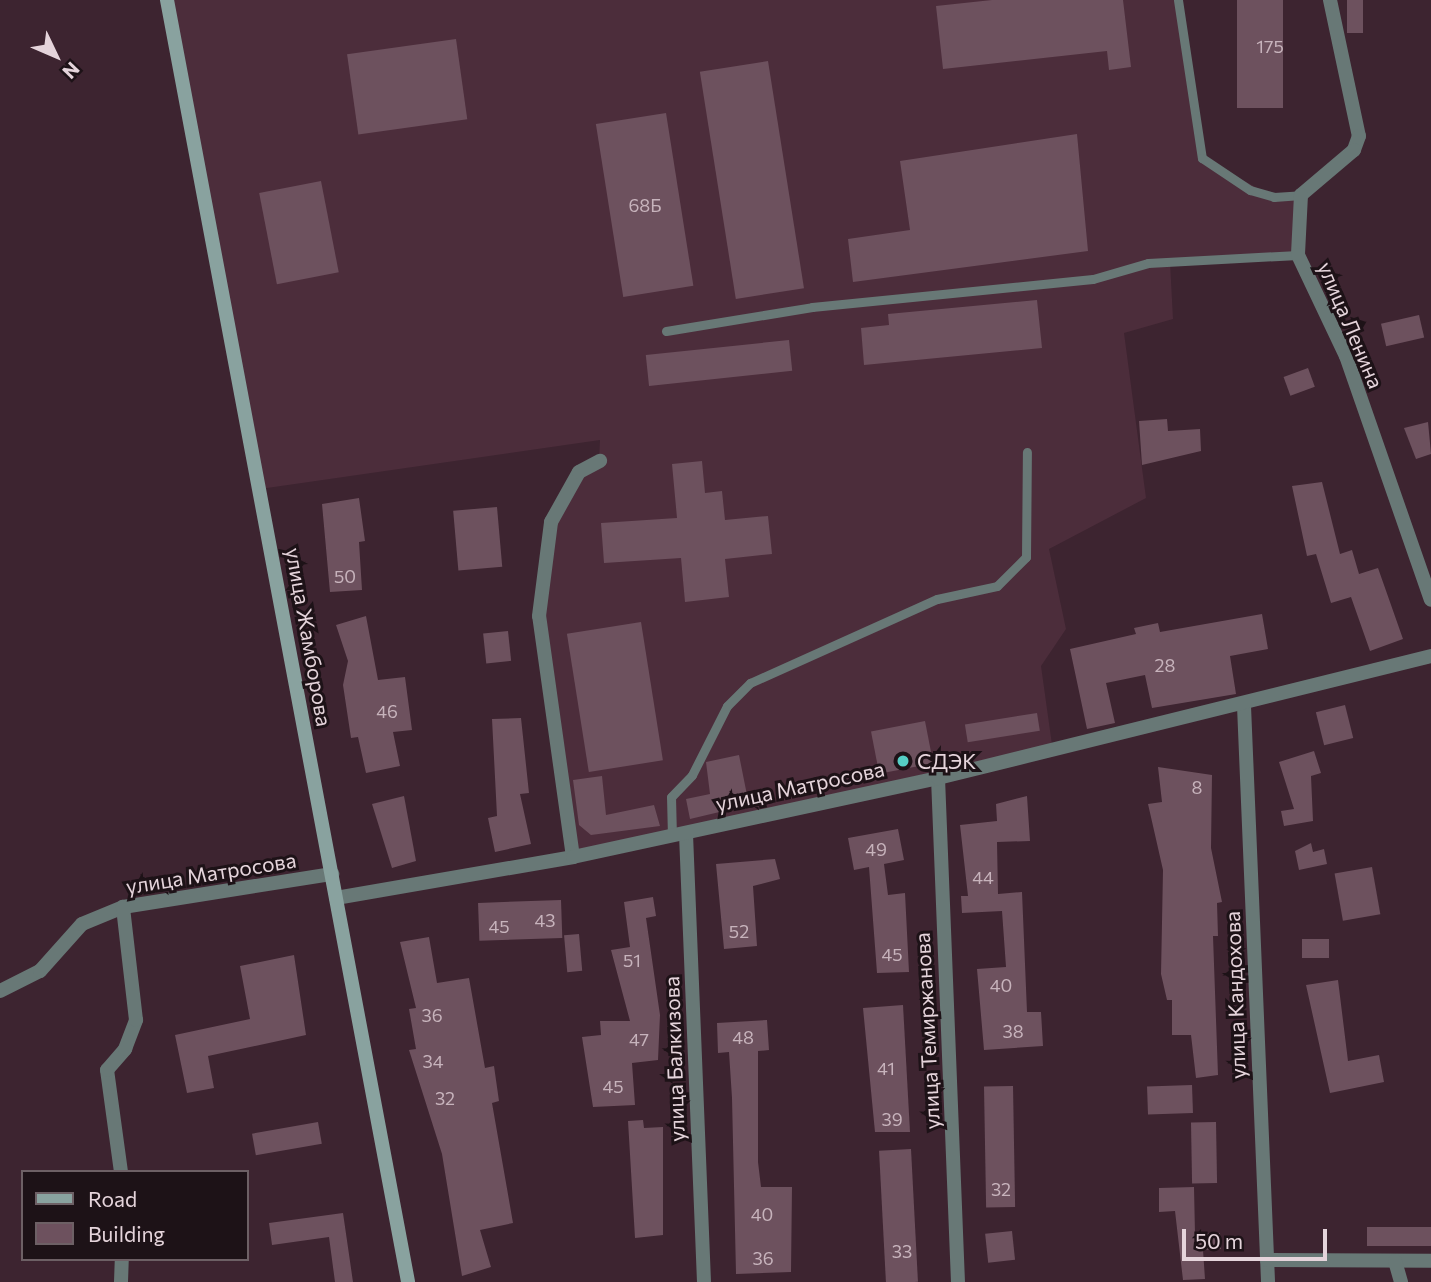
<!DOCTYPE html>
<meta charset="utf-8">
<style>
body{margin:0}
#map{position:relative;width:1431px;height:1282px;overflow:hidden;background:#3d2430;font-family:Commissioner,sans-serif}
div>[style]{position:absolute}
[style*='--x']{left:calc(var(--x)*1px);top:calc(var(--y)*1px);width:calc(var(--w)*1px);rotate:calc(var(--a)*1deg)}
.built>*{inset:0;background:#4c2d3b}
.building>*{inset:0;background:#6d515e;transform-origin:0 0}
.lane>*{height:9px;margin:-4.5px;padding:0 4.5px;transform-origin:4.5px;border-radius:4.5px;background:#687876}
.street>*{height:14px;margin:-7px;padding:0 7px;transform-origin:7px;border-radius:7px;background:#687876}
.secondary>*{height:14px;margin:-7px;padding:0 7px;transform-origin:7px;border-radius:7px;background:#89a29f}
.dots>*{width:19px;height:19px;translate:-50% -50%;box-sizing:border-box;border:4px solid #1d1217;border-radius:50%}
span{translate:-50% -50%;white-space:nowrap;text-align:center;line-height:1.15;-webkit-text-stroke:6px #1d1217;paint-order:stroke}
.number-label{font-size:18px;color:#c7b3bc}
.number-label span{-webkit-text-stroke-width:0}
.street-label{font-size:21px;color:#e5d4db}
.poi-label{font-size:21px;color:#e5d4db}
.left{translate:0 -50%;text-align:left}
.legend{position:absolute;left:21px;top:1170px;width:228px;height:91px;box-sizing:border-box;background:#1d1217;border:2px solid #6d6065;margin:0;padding:9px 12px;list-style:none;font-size:21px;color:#e5d4db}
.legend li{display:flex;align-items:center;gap:14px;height:35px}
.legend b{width:35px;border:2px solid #6d6065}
.north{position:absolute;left:21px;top:21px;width:70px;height:70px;-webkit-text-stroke:5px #1d1217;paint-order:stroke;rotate:134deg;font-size:19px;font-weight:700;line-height:28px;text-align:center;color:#e5d4db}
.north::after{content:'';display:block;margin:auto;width:24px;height:32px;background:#e5d4db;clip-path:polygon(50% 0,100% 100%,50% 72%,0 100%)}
.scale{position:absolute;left:1182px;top:1229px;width:145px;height:32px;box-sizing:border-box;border:4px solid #e5d4db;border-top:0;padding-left:9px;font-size:21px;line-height:24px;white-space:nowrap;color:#e5d4db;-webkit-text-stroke:5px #1d1217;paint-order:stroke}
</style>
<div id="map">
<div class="built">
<div style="clip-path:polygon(167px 0,1178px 0,1202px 158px,1274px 197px,1301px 195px,1298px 255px,1170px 262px,1173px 319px,1124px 333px,1146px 498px,1049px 549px,1066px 629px,1041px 666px,1053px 752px,573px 857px,539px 616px,564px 491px,599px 461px,600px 440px,260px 489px)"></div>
</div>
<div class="building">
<div style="clip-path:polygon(992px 0,1123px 0,1131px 67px,1109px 70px,1107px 51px,943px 69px,936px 6px)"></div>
<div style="left:1237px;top:0;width:46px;height:108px"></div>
<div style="left:1347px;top:0;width:16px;height:33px"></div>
<div style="left:456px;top:39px;width:81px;height:110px;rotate:82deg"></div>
<div style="left:768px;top:61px;width:230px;height:69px;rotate:81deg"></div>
<div style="left:666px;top:113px;width:175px;height:71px;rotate:81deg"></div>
<div style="clip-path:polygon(1077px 134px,1088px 251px,853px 282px,848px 239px,910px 230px,900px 161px)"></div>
<div style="left:321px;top:181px;width:93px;height:63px;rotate:79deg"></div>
<div style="clip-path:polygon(1037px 300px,1042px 348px,864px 365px,861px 328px,889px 325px,888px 314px)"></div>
<div style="left:1419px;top:315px;width:23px;height:39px;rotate:77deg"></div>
<div style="left:789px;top:340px;width:31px;height:144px;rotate:84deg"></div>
<div style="left:1308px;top:368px;width:20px;height:26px;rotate:70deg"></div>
<div style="clip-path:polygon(1167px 419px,1168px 431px,1200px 429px,1201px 451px,1142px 465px,1139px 421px)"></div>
<div style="clip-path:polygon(1428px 422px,1431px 454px,1416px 459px,1404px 428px)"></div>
<div style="clip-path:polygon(702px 461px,705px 493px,722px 491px,725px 520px,768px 516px,772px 554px,725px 559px,729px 597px,685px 602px,681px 558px,604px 563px,601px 523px,677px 518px,672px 464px)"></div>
<div style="clip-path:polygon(1322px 482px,1340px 554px,1352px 550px,1359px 574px,1378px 568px,1403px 639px,1370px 651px,1351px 597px,1331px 603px,1316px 554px,1307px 556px,1292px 486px)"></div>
<div style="clip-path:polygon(359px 498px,365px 541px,359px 542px,362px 590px,330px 592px,322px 504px)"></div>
<div style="left:497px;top:507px;width:60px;height:44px;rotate:85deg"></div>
<div style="clip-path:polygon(1262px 614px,1268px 649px,1230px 656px,1236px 694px,1152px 708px,1145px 675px,1106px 683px,1115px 723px,1087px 729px,1070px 649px,1136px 634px,1134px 628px,1158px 623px,1160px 632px)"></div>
<div style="clip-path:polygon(366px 616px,378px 680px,405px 677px,412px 730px,393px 732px,400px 766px,366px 773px,358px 737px,351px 738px,343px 685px,348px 661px,336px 625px)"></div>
<div style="left:641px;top:622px;width:140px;height:75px;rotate:81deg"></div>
<div style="left:508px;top:631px;width:30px;height:25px;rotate:84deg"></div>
<div style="left:1345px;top:705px;width:34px;height:30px;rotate:76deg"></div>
<div style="left:1037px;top:713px;width:18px;height:73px;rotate:81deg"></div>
<div style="clip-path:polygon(521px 718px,529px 793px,520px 794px,531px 844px,495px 852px,488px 818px,497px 816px,492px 719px)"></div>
<div style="left:925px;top:721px;width:43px;height:55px;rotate:79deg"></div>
<div style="clip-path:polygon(1314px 751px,1321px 773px,1311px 776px,1313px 821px,1284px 826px,1281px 811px,1294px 809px,1279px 762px)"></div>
<div style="clip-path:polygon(739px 755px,749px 805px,690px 819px,686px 799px,710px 794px,706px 762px)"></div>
<div style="clip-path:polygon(1158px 767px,1212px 775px,1211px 848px,1222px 902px,1217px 903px,1218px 936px,1213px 936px,1218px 1075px,1196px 1078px,1191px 1035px,1172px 1035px,1172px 1000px,1167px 1000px,1161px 974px,1163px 870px,1148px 804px,1162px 802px)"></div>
<div style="clip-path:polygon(602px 776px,606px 815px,654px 805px,660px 826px,591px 835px,579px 825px,573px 780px)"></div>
<div style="clip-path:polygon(404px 796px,416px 861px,392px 868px,372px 804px)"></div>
<div style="clip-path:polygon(1027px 796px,1030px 841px,997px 842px,998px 894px,1022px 892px,1027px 1012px,1041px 1012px,1043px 1046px,984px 1050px,977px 969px,1006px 967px,1002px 911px,962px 913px,961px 896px,968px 896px,960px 825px,997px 821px,996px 804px)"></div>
<div style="clip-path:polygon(898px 829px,904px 860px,884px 864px,888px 895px,905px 893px,909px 972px,877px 973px,869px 867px,854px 870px,848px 838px)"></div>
<div style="clip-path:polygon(1311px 843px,1313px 852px,1324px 849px,1327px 864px,1299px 870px,1295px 851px)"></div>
<div style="clip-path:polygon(775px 859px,780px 879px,753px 886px,757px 946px,724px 949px,716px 864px)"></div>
<div style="left:1372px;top:867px;width:48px;height:38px;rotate:80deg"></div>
<div style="clip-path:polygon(653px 897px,656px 916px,646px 918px,660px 1015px,658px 1060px,632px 1063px,635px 1105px,593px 1107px,582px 1037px,601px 1035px,600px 1021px,630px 1021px,611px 950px,630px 947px,624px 902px)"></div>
<div style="left:561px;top:900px;width:38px;height:83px;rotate:88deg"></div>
<div style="left:579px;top:934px;width:37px;height:15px;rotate:85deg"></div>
<div style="clip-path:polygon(429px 937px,437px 983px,469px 978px,485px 1068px,494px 1066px,499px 1101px,492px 1103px,513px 1223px,480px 1230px,491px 1267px,462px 1276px,442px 1154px,409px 1050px,416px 1049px,409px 1009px,416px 1008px,400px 942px)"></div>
<div style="left:1302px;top:939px;width:27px;height:19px"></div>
<div style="clip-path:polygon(294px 955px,306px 1035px,208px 1056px,214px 1088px,187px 1093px,175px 1035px,250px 1019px,240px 966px)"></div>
<div style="clip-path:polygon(1338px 980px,1348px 1061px,1379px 1055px,1384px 1082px,1330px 1093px,1306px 985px)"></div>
<div style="clip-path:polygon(903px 1005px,910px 1132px,875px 1132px,863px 1008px)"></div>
<div style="clip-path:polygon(767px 1020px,769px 1050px,758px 1051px,758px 1162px,761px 1187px,792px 1187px,791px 1272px,736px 1274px,732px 1098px,729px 1052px,718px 1053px,717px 1023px)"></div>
<div style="left:1192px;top:1085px;width:28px;height:45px;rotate:88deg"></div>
<div style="left:1013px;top:1086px;width:121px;height:29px;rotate:89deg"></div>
<div style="clip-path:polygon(643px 1120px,644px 1128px,663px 1127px,663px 1235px,635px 1238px,628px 1121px)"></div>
<div style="left:318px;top:1122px;width:22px;height:67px;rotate:80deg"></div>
<div style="left:1216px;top:1122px;width:61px;height:25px;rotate:89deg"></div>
<div style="left:911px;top:1149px;width:133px;height:32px;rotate:87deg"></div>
<div style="clip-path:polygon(1194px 1187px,1195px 1234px,1220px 1233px,1221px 1249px,1203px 1250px,1205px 1279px,1183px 1280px,1175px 1211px,1159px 1212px,1159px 1188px)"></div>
<div style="clip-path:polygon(343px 1213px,353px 1282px,335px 1282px,329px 1237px,272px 1245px,269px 1223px)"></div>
<div style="left:1431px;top:1227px;width:19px;height:64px;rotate:90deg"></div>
<div style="left:1012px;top:1231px;width:29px;height:27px;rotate:84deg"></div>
</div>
<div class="lane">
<div style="--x:1178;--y:0;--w:160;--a:81.4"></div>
<div style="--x:1202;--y:158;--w:58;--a:33.7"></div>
<div style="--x:1250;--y:190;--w:25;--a:16"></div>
<div style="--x:1274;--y:197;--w:27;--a:-4"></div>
<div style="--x:666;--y:331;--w:148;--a:-9.3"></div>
<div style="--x:812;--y:307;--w:282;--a:-5.7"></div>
<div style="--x:1093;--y:279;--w:57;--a:-16.2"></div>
<div style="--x:1148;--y:263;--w:150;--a:-3.1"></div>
<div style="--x:672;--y:837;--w:40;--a:-91.4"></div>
<div style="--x:671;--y:797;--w:30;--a:-46"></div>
<div style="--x:692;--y:775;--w:77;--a:-63.1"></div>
<div style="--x:727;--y:706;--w:33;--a:-45"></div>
<div style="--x:750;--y:683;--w:205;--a:-24.2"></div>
<div style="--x:937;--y:599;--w:61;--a:-12.2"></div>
<div style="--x:997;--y:586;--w:41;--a:-45"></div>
<div style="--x:1026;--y:557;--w:105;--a:-89.5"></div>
</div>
<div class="street">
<div style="--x:1330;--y:0;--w:139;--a:78"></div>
<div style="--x:1359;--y:136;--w:15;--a:110"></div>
<div style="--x:1354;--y:150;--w:70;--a:139.7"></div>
<div style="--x:1301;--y:195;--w:60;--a:92.9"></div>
<div style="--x:1298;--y:255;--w:112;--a:64.6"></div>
<div style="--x:1346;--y:356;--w:258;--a:70.8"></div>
<div style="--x:1244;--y:706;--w:576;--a:87.61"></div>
<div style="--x:938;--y:778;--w:504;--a:87.73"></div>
<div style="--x:686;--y:834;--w:448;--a:87.7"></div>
<div style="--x:573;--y:857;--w:243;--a:-98"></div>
<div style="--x:539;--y:616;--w:95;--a:-82.7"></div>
<div style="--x:551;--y:522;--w:57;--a:-60.8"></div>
<div style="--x:579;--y:472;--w:24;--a:-28"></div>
<div style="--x:336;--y:898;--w:241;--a:-9.8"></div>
<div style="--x:573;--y:857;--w:373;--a:-12.2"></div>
<div style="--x:938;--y:778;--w:508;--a:-13.9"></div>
<div style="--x:0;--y:991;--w:45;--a:-26.6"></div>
<div style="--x:40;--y:971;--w:63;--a:-48.2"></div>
<div style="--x:82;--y:924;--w:44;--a:-22.5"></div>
<div style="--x:123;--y:907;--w:212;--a:-9"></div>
<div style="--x:121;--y:1172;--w:103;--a:-97.8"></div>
<div style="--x:107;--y:1070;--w:28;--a:-49"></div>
<div style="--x:125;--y:1049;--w:31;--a:-69"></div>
<div style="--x:136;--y:1020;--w:114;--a:-96.6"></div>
<div style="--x:1267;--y:1260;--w:164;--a:0.3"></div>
<div style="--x:1395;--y:1261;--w:22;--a:74"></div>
<div style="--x:121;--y:1282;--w:23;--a:-88"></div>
</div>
<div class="secondary">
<div style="--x:167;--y:0;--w:1304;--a:79.35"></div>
</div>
<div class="dots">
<div style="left:903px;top:761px;background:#55cec5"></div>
</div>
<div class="number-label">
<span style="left:1270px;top:46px">175</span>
<span style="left:645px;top:205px">68Б</span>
<span style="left:345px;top:576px">50</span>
<span style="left:1165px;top:665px">28</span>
<span style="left:387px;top:711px">46</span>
<span style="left:1197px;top:787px">8</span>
<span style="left:876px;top:849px">49</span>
<span style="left:983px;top:877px">44</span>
<span style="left:545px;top:920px">43</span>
<span style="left:499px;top:926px">45</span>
<span style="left:739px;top:931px">52</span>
<span style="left:892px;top:954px">45</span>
<span style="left:632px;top:960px">51</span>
<span style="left:1001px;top:985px">40</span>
<span style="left:432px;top:1015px">36</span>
<span style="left:1013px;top:1031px">38</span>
<span style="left:743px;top:1037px">48</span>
<span style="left:639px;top:1039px">47</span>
<span style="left:433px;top:1061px">34</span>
<span style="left:886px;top:1068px">41</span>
<span style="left:613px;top:1086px">45</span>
<span style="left:445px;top:1098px">32</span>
<span style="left:892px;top:1119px">39</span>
<span style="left:1001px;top:1189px">32</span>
<span style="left:762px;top:1214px">40</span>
<span style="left:902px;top:1251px">33</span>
<span style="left:763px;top:1258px">36</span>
</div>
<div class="street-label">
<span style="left:1351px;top:325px;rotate:67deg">улица Ленина</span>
<span style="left:309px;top:637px;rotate:80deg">улица Жамборова</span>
<span style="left:800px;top:786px;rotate:-12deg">улица Матросова</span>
<span style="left:211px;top:873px;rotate:-9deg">улица Матросова</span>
<span style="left:1235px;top:995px;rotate:-92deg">улица Кандохова</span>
<span style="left:927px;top:1031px;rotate:-93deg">улица Темиржанова</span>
<span style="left:674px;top:1059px;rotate:-92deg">улица Балкизова</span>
</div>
<div class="poi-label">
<span class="left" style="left:917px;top:761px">СДЭК</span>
</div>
<ul class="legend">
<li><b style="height:9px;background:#89a29f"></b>Road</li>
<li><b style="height:19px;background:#6d515e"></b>Building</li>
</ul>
<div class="north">N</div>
<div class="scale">50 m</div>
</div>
